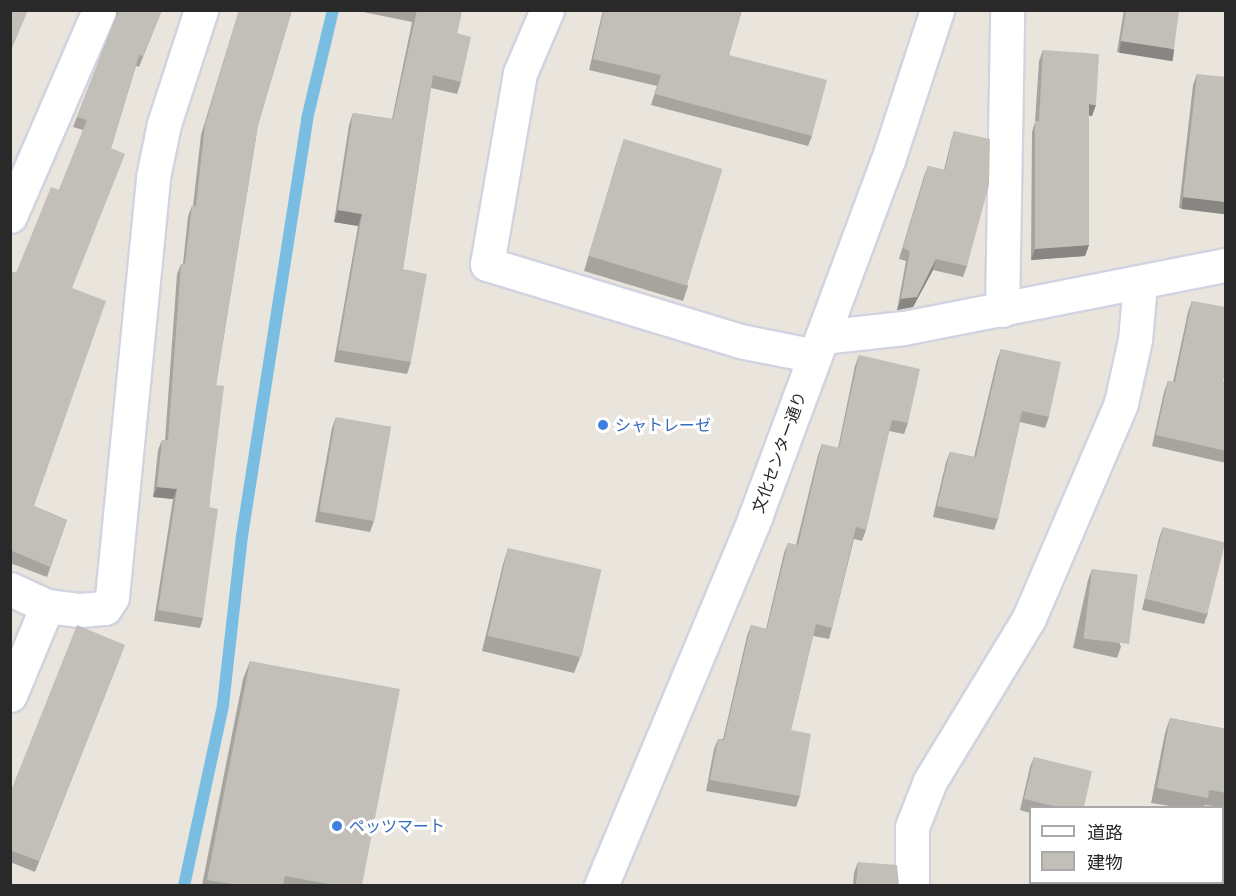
<!DOCTYPE html>
<meta charset="utf-8">
<style>
body{margin:0}
#map{position:relative;width:1236px;height:896px;overflow:hidden;background:#eae5dc;font-family:Mulish,"Noto Sans JP",sans-serif}
div>[style]{position:absolute}
[style*='--x']{left:calc(var(--x)*1px);top:calc(var(--y)*1px);width:calc(var(--w)*1px);rotate:calc(var(--a)*1deg)}
.stream>*{height:12px;margin:-6px;padding:0 6px;transform-origin:6px;border-radius:6px;background:#79bde2}
.roads{filter:drop-shadow(2px 0 #d2d3e0) drop-shadow(-2px 0 #d2d3e0) drop-shadow(0 2px #d2d3e0) drop-shadow(0 -2px #d2d3e0)}
.street>*{height:33px;margin:-16.5px;padding:0 16.5px;transform-origin:16.5px;border-radius:16.5px;background:#fff}
.secondary>*{height:33px;margin:-16.5px;padding:0 16.5px;transform-origin:16.5px;border-radius:16.5px;background:#fff}
.wall>*{inset:0;background:#a7a49f}
.shaded-wall>*{inset:0;background:#888682;transform-origin:0 0}
.building>*{inset:0;background:#c2bfb9;transform-origin:0 0}
.dots>*{width:16px;height:16px;translate:-50% -50%;box-sizing:border-box;border:3px solid #fff;border-radius:50%}
span{translate:-50% -50%;white-space:nowrap;text-align:center;line-height:1.15;-webkit-text-stroke:6px #fff;paint-order:stroke}
.shop-label{font-size:16px;color:#366cbe}
.left{translate:0 -50%;text-align:left}
.street-label{font-size:16px;color:#292929}
.frame{position:absolute;inset:0;border:12px solid #292929;pointer-events:none}
.legend{position:absolute;left:1029px;top:806px;width:195px;height:78px;box-sizing:border-box;background:#fff;border:2px solid #a9a9a9;margin:0;padding:8px 10px;list-style:none;font-size:18px;color:#292929}
.legend li{display:flex;align-items:center;gap:12px;height:30px}
.legend b{width:30px;border:2px solid #a9a9a9}
</style>
<div id="map">
<div class="stream">
<div style="--x:184;--y:886;--w:185;--a:-77.8"></div>
<div style="--x:223;--y:705;--w:170;--a:-83.6"></div>
<div style="--x:242;--y:536;--w:422;--a:-81.1"></div>
<div style="--x:307;--y:119;--w:112;--a:-76.6"></div>
</div>
<div class="roads">
<div class="street">
<div style="--x:547;--y:10;--w:69;--a:113.2"></div>
<div style="--x:520;--y:73;--w:194;--a:99.8"></div>
<div style="--x:487;--y:264;--w:264;--a:16.9"></div>
<div style="--x:740;--y:341;--w:76;--a:11.3"></div>
<div style="--x:10;--y:216;--w:224;--a:-66.6"></div>
<div style="--x:1002;--y:310;--w:300;--a:-89"></div>
<div style="--x:822;--y:337;--w:82;--a:-6.3"></div>
<div style="--x:904;--y:328;--w:328;--a:-11.1"></div>
<div style="--x:10;--y:589;--w:41;--a:24.7"></div>
<div style="--x:47;--y:606;--w:33;--a:7"></div>
<div style="--x:80;--y:610;--w:25;--a:-5"></div>
<div style="--x:105;--y:608;--w:13;--a:-58"></div>
<div style="--x:112;--y:597;--w:422;--a:-84.4"></div>
<div style="--x:153;--y:177;--w:54;--a:-78.3"></div>
<div style="--x:164;--y:124;--w:120;--a:-72"></div>
<div style="--x:10;--y:695;--w:96;--a:-67.4"></div>
<div style="--x:912;--y:886;--w:59;--a:-90"></div>
<div style="--x:912;--y:827;--w:49;--a:-68.6"></div>
<div style="--x:930;--y:781;--w:191;--a:-58.7"></div>
<div style="--x:1029;--y:618;--w:234;--a:-66.8"></div>
<div style="--x:1121;--y:403;--w:65;--a:-77.5"></div>
<div style="--x:1135;--y:340;--w:56;--a:-84.9"></div>
</div>
<div class="secondary">
<div style="--x:601;--y:886;--w:400;--a:-67.3"></div>
<div style="--x:755;--y:517;--w:381;--a:-69.6"></div>
<div style="--x:888;--y:160;--w:158;--a:-71.9"></div>
</div>
</div>
<div class="wall">
<div style="clip-path:polygon(117px 10px,162px 10px,139px 67px,136px 66px,111px 148px,72px 288px,34px 506px,67px 520px,47px 577px,10px 563px,10px 271px,16px 273px,59px 190px,83px 130px,73px 127px,116px 17px)"></div>
<div style="clip-path:polygon(239px 10px,292px 10px,258px 125px,216px 385px,203px 618px,200px 628px,154px 621px,173px 499px,153px 497px,158px 450px,162px 440px,165px 440px,177px 274px,181px 264px,183px 264px,188px 216px,192px 206px,193px 206px,201px 135px)"></div>
<div style="clip-path:polygon(363px 10px,462px 10px,457px 33px,461px 82px,457px 94px,431px 88px,403px 269px,411px 362px,407px 374px,334px 362px,358px 226px,334px 222px,349px 125px,353px 113px,392px 119px,412px 22px,363px 12px)"></div>
<div style="clip-path:polygon(603px 10px,742px 10px,729px 55px,812px 136px,808px 146px,651px 105px,657px 86px,589px 70px)"></div>
<div style="clip-path:polygon(1124px 10px,1179px 10px,1170px 60px,1117px 52px)"></div>
<div style="clip-path:polygon(1043px 50px,1092px 116px,1089px 115px,1089px 245px,1085px 256px,1031px 260px,1032px 132px,1035px 122px,1039px 61px)"></div>
<div style="clip-path:polygon(1197px 74px,1226px 213px,1179px 208px,1193px 85px)"></div>
<div style="clip-path:polygon(954px 131px,967px 266px,963px 277px,933px 270px,913px 307px,897px 310px,906px 261px,899px 259px,924px 176px,928px 166px,944px 170px,951px 141px)"></div>
<div style="clip-path:polygon(624px 139px,688px 286px,683px 301px,584px 271px,619px 154px)"></div>
<div style="clip-path:polygon(1192px 301px,1223px 382px,1226px 382px,1226px 463px,1152px 446px,1164px 392px,1168px 381px,1173px 382px,1188px 312px)"></div>
<div style="clip-path:polygon(1001px 349px,1049px 417px,1045px 428px,1020px 422px,998px 519px,994px 530px,933px 517px,946px 462px,950px 452px,974px 457px,997px 360px)"></div>
<div style="clip-path:polygon(859px 355px,908px 423px,904px 434px,889px 431px,866px 530px,862px 541px,854px 539px,832px 628px,829px 639px,813px 636px,791px 730px,800px 796px,796px 807px,706px 791px,714px 749px,718px 739px,723px 739px,747px 636px,751px 625px,766px 629px,784px 553px,788px 543px,796px 545px,818px 455px,822px 444px,838px 448px,855px 366px)"></div>
<div style="clip-path:polygon(336px 417px,374px 521px,370px 532px,315px 522px,332px 428px)"></div>
<div style="clip-path:polygon(1163px 527px,1208px 613px,1204px 624px,1142px 610px,1159px 538px)"></div>
<div style="clip-path:polygon(508px 548px,580px 658px,574px 673px,482px 651px,503px 564px)"></div>
<div style="clip-path:polygon(1092px 569px,1121px 647px,1117px 658px,1073px 648px,1088px 580px)"></div>
<div style="clip-path:polygon(121px 655px,35px 872px,10px 862px,10px 793px)"></div>
<div style="clip-path:polygon(250px 661px,362px 885px,202px 885px,243px 679px)"></div>
<div style="clip-path:polygon(1170px 718px,1226px 729px,1226px 809px,1222px 808px,1222px 807px,1205px 805px,1204px 807px,1177px 807px,1151px 803px,1165px 733px)"></div>
<div style="clip-path:polygon(1034px 757px,1084px 807px,1030px 807px,1030px 813px,1020px 810px,1030px 767px)"></div>
<div style="clip-path:polygon(858px 862px,899px 884px,901px 885px,853px 885px,854px 873px)"></div>
</div>
<div class="shaded-wall">
<div style="left:1121px;top:41px;width:54px;height:12px;rotate:9deg"></div>
<div style="clip-path:polygon(1089px 104px,1096px 105px,1092px 116px,1085px 115px)"></div>
<div style="left:1183px;top:197px;width:43px;height:12px;rotate:7deg"></div>
<div style="clip-path:polygon(338px 210px,362px 214px,358px 226px,334px 222px)"></div>
<div style="clip-path:polygon(1089px 245px,1085px 256px,1031px 260px,1035px 249px)"></div>
<div style="clip-path:polygon(936px 259px,933px 270px,913px 307px,897px 310px,901px 299px)"></div>
<div style="clip-path:polygon(157px 487px,177px 489px,173px 499px,153px 497px)"></div>
</div>
<div class="building">
<div style="clip-path:polygon(10px 10px,28px 10px,10px 53px)"></div>
<div style="clip-path:polygon(119px 10px,162px 10px,143px 56px,139px 55px,111px 148px,125px 154px,72px 288px,106px 301px,34px 506px,67px 520px,50px 567px,10px 550px,10px 271px,16px 273px,51px 187px,59px 190px,87px 120px,77px 117px)"></div>
<div style="clip-path:polygon(239px 10px,292px 10px,258px 125px,216px 385px,224px 386px,209px 507px,218px 509px,203px 618px,158px 610px,177px 489px,157px 487px,162px 440px,168px 440px,181px 264px,185px 264px,192px 206px,196px 206px,205px 125px)"></div>
<div style="clip-path:polygon(417px 10px,462px 10px,457px 33px,471px 37px,461px 82px,433px 75px,403px 269px,427px 274px,411px 362px,338px 350px,362px 214px,338px 210px,353px 113px,393px 119px)"></div>
<div style="clip-path:polygon(604px 10px,742px 10px,729px 55px,827px 80px,812px 136px,655px 94px,661px 75px,593px 59px)"></div>
<div style="clip-path:polygon(1126px 10px,1179px 10px,1174px 49px,1121px 41px)"></div>
<div style="clip-path:polygon(1043px 50px,1099px 54px,1096px 105px,1089px 104px,1089px 245px,1035px 249px,1035px 121px,1039px 121px)"></div>
<div style="clip-path:polygon(1197px 74px,1226px 77px,1226px 202px,1183px 197px)"></div>
<div style="clip-path:polygon(954px 131px,990px 139px,989px 185px,967px 266px,936px 259px,917px 297px,901px 299px,910px 251px,903px 248px,928px 166px,945px 170px)"></div>
<div style="left:624px;top:139px;width:103px;height:122px;rotate:17deg"></div>
<div style="clip-path:polygon(1192px 301px,1226px 307px,1226px 368px,1223px 382px,1226px 382px,1226px 451px,1156px 435px,1168px 381px,1175px 382px)"></div>
<div style="clip-path:polygon(1001px 349px,1061px 362px,1049px 417px,1022px 411px,998px 519px,937px 506px,950px 452px,976px 457px)"></div>
<div style="clip-path:polygon(859px 355px,920px 369px,908px 423px,892px 420px,866px 530px,856px 527px,832px 628px,816px 624px,791px 730px,811px 734px,800px 796px,710px 780px,718px 739px,724px 740px,751px 625px,767px 629px,788px 543px,798px 545px,822px 444px,839px 448px)"></div>
<div style="left:336px;top:417px;width:56px;height:96px;rotate:10deg"></div>
<div style="left:1163px;top:527px;width:64px;height:74px;rotate:14deg"></div>
<div style="left:508px;top:548px;width:96px;height:90px;rotate:13deg"></div>
<div style="left:1092px;top:569px;width:46px;height:70px;rotate:7deg"></div>
<div style="clip-path:polygon(77px 625px,125px 645px,39px 861px,10px 850px,10px 793px)"></div>
<div style="clip-path:polygon(250px 661px,400px 689px,362px 885px,334px 885px,285px 876px,283px 885px,238px 885px,207px 880px)"></div>
<div style="clip-path:polygon(1170px 718px,1226px 729px,1226px 793px,1209px 790px,1208px 798px,1157px 788px)"></div>
<div style="clip-path:polygon(1034px 757px,1092px 771px,1084px 807px,1058px 807px,1024px 799px)"></div>
<div style="clip-path:polygon(858px 862px,897px 865px,899px 884px,901px 885px,856px 885px)"></div>
</div>
<div class="dots">
<div style="left:603px;top:425px;background:#3f7fe0"></div>
<div style="left:337px;top:826px;background:#3f7fe0"></div>
</div>
<div class="shop-label">
<span class="left" style="left:615px;top:425px">シャトレーゼ</span>
<span class="left" style="left:349px;top:826px">ペッツマート</span>
</div>
<div class="street-label">
<span style="left:779px;top:452px;rotate:-70deg">文化センター通り</span>
</div>
<div class="frame"></div>
<ul class="legend">
<li><b style="height:8px;background:#fff"></b>道路</li>
<li><b style="height:16px;background:#c2bfb9"></b>建物</li>
</ul>
</div>
